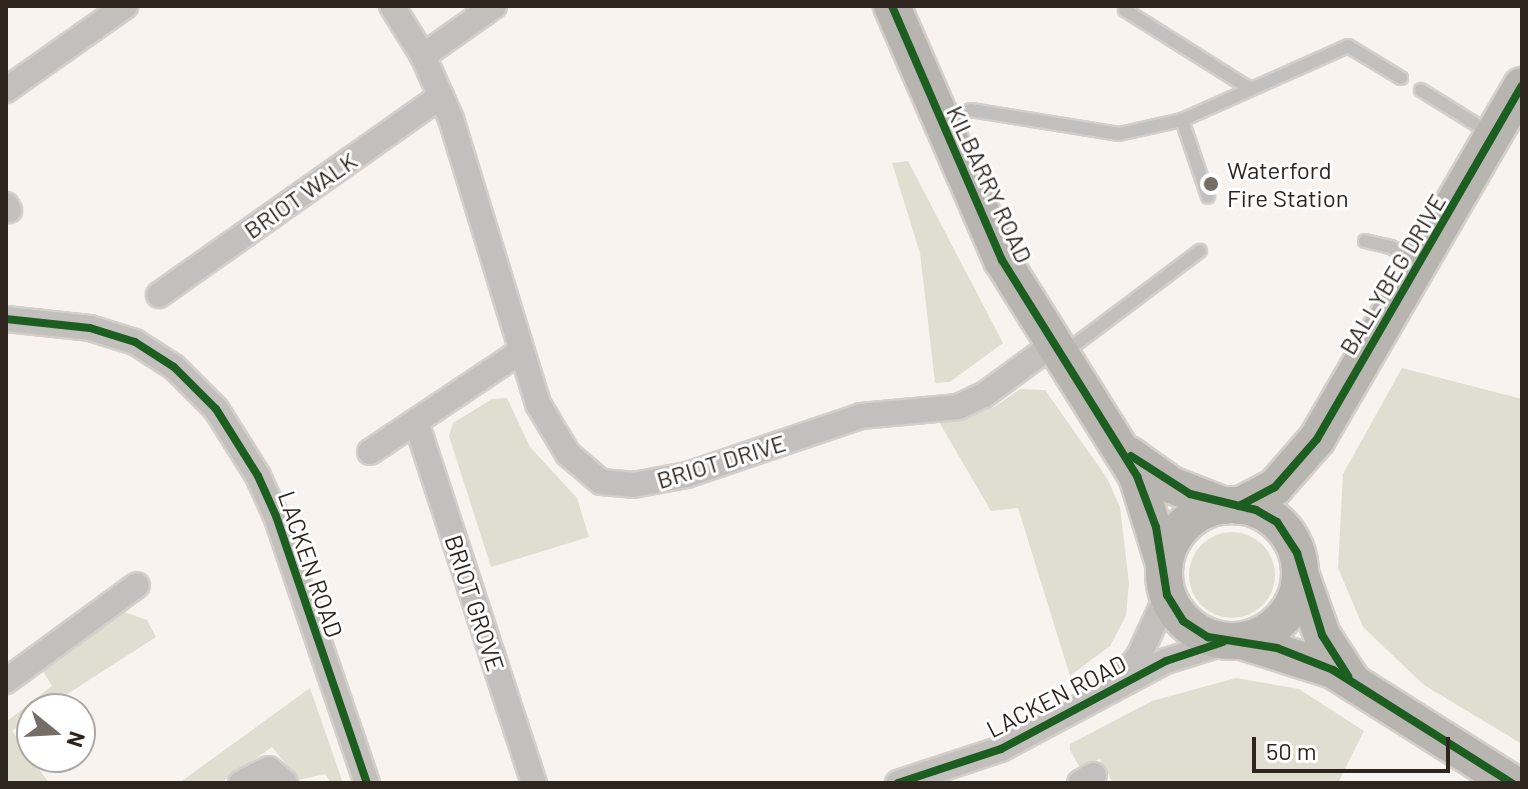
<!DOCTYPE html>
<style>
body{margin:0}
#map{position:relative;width:1528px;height:789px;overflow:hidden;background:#f9f3f0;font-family:Barlow,sans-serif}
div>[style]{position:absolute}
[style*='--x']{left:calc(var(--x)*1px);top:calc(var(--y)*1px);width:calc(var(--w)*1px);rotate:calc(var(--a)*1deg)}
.green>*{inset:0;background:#e0ded0}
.round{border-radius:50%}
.roads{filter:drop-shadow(2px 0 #d4cfcb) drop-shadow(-2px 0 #d4cfcb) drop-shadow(0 2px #d4cfcb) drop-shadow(0 -2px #d4cfcb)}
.lane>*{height:12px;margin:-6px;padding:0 6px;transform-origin:6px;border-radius:6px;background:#c3bfbc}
.street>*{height:24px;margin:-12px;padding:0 12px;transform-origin:12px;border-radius:12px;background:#c3bfbc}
.secondary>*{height:36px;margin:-18px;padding:0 18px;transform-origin:18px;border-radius:18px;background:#b8b5b1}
.secondary>.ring{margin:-18px;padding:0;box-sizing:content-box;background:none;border:36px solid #b8b5b1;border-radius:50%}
.cycleway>*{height:8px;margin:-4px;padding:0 4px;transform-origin:4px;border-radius:4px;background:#1b5e20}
.dots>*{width:22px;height:22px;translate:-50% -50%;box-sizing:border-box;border:4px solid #fff;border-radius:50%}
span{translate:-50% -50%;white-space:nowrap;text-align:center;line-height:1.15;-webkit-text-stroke:6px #fff;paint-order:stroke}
.poi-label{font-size:24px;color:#2f251f}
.left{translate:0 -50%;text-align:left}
.street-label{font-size:24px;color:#2f251f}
.frame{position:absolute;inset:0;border:8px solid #2f251f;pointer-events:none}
.north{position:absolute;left:16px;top:693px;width:80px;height:80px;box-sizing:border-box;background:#fff;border:2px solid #aca8a5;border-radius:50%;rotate:108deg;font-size:22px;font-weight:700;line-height:32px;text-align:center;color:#2f251f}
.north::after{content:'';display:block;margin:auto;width:28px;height:36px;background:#766d68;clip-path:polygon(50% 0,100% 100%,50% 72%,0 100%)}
.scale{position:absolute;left:1252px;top:737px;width:198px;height:36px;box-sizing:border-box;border:4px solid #2f251f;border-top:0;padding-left:10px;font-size:24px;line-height:28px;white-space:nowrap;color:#2f251f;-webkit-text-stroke:6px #fff;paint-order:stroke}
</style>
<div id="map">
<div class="green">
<div style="clip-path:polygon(908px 161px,1003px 343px,950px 382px,935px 383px,920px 253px,892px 163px)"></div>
<div style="clip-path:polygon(1402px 368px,1522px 399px,1522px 744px,1424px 685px,1363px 627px,1338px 568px,1343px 474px)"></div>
<div style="clip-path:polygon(1020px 389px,1045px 390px,1107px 478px,1120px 507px,1129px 583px,1126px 616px,1110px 646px,1070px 676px,1018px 508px,991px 511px,939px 422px,994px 407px)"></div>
<div style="clip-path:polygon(507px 398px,530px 447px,577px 498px,589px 537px,491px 567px,449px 436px,453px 423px,492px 399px)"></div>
<div class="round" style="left:1189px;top:532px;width:86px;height:86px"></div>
<div style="clip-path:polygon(124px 612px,147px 620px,156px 637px,44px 709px,32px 709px,32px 717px,12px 731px,49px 783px,6px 783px,6px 722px,52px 686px,41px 668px)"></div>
<div style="clip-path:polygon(1236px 678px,1299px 689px,1364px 731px,1338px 783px,1113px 783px,1100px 759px,1080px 768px,1070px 750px,1070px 744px,1152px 701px)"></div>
<div style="clip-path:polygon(310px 688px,343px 783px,331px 783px,325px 774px,299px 780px,272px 747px,221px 783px,179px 783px)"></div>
</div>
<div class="roads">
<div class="lane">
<div style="--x:1125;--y:10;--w:146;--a:32.2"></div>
<div style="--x:1421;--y:90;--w:81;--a:31.9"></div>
<div style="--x:1182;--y:120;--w:81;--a:71.3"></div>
<div style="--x:946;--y:121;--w:27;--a:-24"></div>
<div style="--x:971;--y:110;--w:150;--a:9.2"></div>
<div style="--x:1119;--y:134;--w:65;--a:-12.5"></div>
<div style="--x:1182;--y:120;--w:182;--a:-24"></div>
<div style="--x:1348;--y:46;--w:62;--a:31.1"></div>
<div style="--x:1365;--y:241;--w:27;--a:13"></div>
<div style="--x:1391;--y:247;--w:30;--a:30"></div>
<div style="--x:1064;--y:353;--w:170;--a:-36.9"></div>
</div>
<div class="street">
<div style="--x:392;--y:6;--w:59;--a:58.2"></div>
<div style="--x:423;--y:56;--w:69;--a:66"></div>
<div style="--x:451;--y:119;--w:298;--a:73"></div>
<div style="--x:538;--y:404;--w:58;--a:59"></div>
<div style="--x:568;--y:454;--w:43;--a:40.3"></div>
<div style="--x:601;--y:482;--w:32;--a:5"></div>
<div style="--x:633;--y:485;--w:55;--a:-10.5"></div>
<div style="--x:687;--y:475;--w:184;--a:-18.7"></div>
<div style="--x:861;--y:416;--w:97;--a:-5.3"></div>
<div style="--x:958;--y:407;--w:29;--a:-25"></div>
<div style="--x:984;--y:395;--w:83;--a:-36.2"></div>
<div style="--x:423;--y:56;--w:87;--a:-35.2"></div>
<div style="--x:6;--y:90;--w:146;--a:-35.2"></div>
<div style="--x:6;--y:205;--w:6;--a:59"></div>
<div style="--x:159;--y:295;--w:345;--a:-35.2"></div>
<div style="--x:6;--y:319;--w:84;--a:6.1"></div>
<div style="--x:90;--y:328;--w:47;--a:17.3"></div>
<div style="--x:135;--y:342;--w:46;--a:32.7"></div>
<div style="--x:174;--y:367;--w:59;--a:45"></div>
<div style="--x:216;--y:409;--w:79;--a:57.9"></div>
<div style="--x:258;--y:476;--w:44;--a:65.8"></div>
<div style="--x:276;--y:516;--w:282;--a:71.2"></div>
<div style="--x:416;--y:422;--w:380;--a:71.9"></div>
<div style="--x:370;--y:452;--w:180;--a:-33.7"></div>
<div style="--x:6;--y:681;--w:162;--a:-36.2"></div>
<div style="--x:1119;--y:683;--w:36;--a:-54"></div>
<div style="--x:1140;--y:654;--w:65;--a:-65.4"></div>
<div style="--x:241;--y:783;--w:31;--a:-27"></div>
<div style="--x:269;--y:769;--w:21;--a:41"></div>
<div style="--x:898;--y:783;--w:108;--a:-18.3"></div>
<div style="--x:1001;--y:749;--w:187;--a:-28.1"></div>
<div style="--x:1166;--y:661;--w:67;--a:-17.4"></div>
<div style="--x:1080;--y:783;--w:16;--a:-30"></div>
</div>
<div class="secondary">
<div style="--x:892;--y:6;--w:277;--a:66.6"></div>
<div style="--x:1002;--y:260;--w:255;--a:58"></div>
<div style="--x:1137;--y:476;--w:92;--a:72.9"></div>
<div style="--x:1129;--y:455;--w:52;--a:35.5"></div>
<div style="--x:1171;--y:485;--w:58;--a:21.3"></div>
<div class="ring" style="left:1164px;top:505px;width:100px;height:100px"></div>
<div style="--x:1239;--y:506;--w:41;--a:-27.8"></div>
<div style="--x:1275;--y:487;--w:64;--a:-48.8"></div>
<div style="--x:1317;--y:439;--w:408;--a:-59.9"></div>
<div style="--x:1300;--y:573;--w:66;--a:70.5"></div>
<div style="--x:1322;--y:635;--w:51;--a:56.9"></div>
<div style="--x:1242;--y:641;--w:96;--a:17.7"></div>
<div style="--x:1333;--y:670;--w:212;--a:32.3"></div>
</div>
</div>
<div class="cycleway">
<div style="--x:892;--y:6;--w:277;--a:66.6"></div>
<div style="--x:1002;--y:260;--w:255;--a:58"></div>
<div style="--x:1137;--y:476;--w:54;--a:69.6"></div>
<div style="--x:1156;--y:527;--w:69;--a:80.8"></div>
<div style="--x:1167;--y:595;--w:31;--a:58"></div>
<div style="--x:1183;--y:621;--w:30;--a:33"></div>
<div style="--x:1208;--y:637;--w:70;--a:9.1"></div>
<div style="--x:1277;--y:648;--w:60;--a:21.4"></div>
<div style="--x:1333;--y:670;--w:212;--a:32.3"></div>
<div style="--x:6;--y:319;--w:84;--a:6.1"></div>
<div style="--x:90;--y:328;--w:47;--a:17.3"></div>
<div style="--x:135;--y:342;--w:46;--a:32.7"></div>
<div style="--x:174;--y:367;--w:59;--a:45"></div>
<div style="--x:216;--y:409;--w:79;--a:57.9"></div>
<div style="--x:258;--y:476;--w:44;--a:65.8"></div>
<div style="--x:276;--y:516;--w:282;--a:71.2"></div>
<div style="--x:1131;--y:456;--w:70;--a:32.8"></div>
<div style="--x:1190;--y:494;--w:68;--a:13.6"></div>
<div style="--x:1256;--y:510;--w:24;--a:30"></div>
<div style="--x:1277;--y:522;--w:37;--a:57"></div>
<div style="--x:1297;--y:553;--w:86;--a:73"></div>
<div style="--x:1322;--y:635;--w:49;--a:57.6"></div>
<div style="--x:1239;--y:506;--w:41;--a:-27.8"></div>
<div style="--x:1275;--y:487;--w:64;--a:-48.8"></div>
<div style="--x:1317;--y:439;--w:408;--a:-59.9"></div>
<div style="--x:898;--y:783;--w:108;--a:-18.3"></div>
<div style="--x:1001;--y:749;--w:187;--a:-28.1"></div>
<div style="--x:1166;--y:661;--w:60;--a:-18.4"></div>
</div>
<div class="dots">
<div style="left:1211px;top:184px;background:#766d68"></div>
</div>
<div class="poi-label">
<span class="left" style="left:1227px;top:184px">Waterford<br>Fire Station</span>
</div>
<div class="street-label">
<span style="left:990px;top:184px;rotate:65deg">KILBARRY ROAD</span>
<span style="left:300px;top:195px;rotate:-35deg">BRIOT WALK</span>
<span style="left:1392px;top:274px;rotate:-59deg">BALLYBEG DRIVE</span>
<span style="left:721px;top:461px;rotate:-17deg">BRIOT DRIVE</span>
<span style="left:311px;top:564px;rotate:71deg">LACKEN ROAD</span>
<span style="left:475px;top:603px;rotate:72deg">BRIOT GROVE</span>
<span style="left:1056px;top:696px;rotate:-27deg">LACKEN ROAD</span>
</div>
<div class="frame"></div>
<div class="north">N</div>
<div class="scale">50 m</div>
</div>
